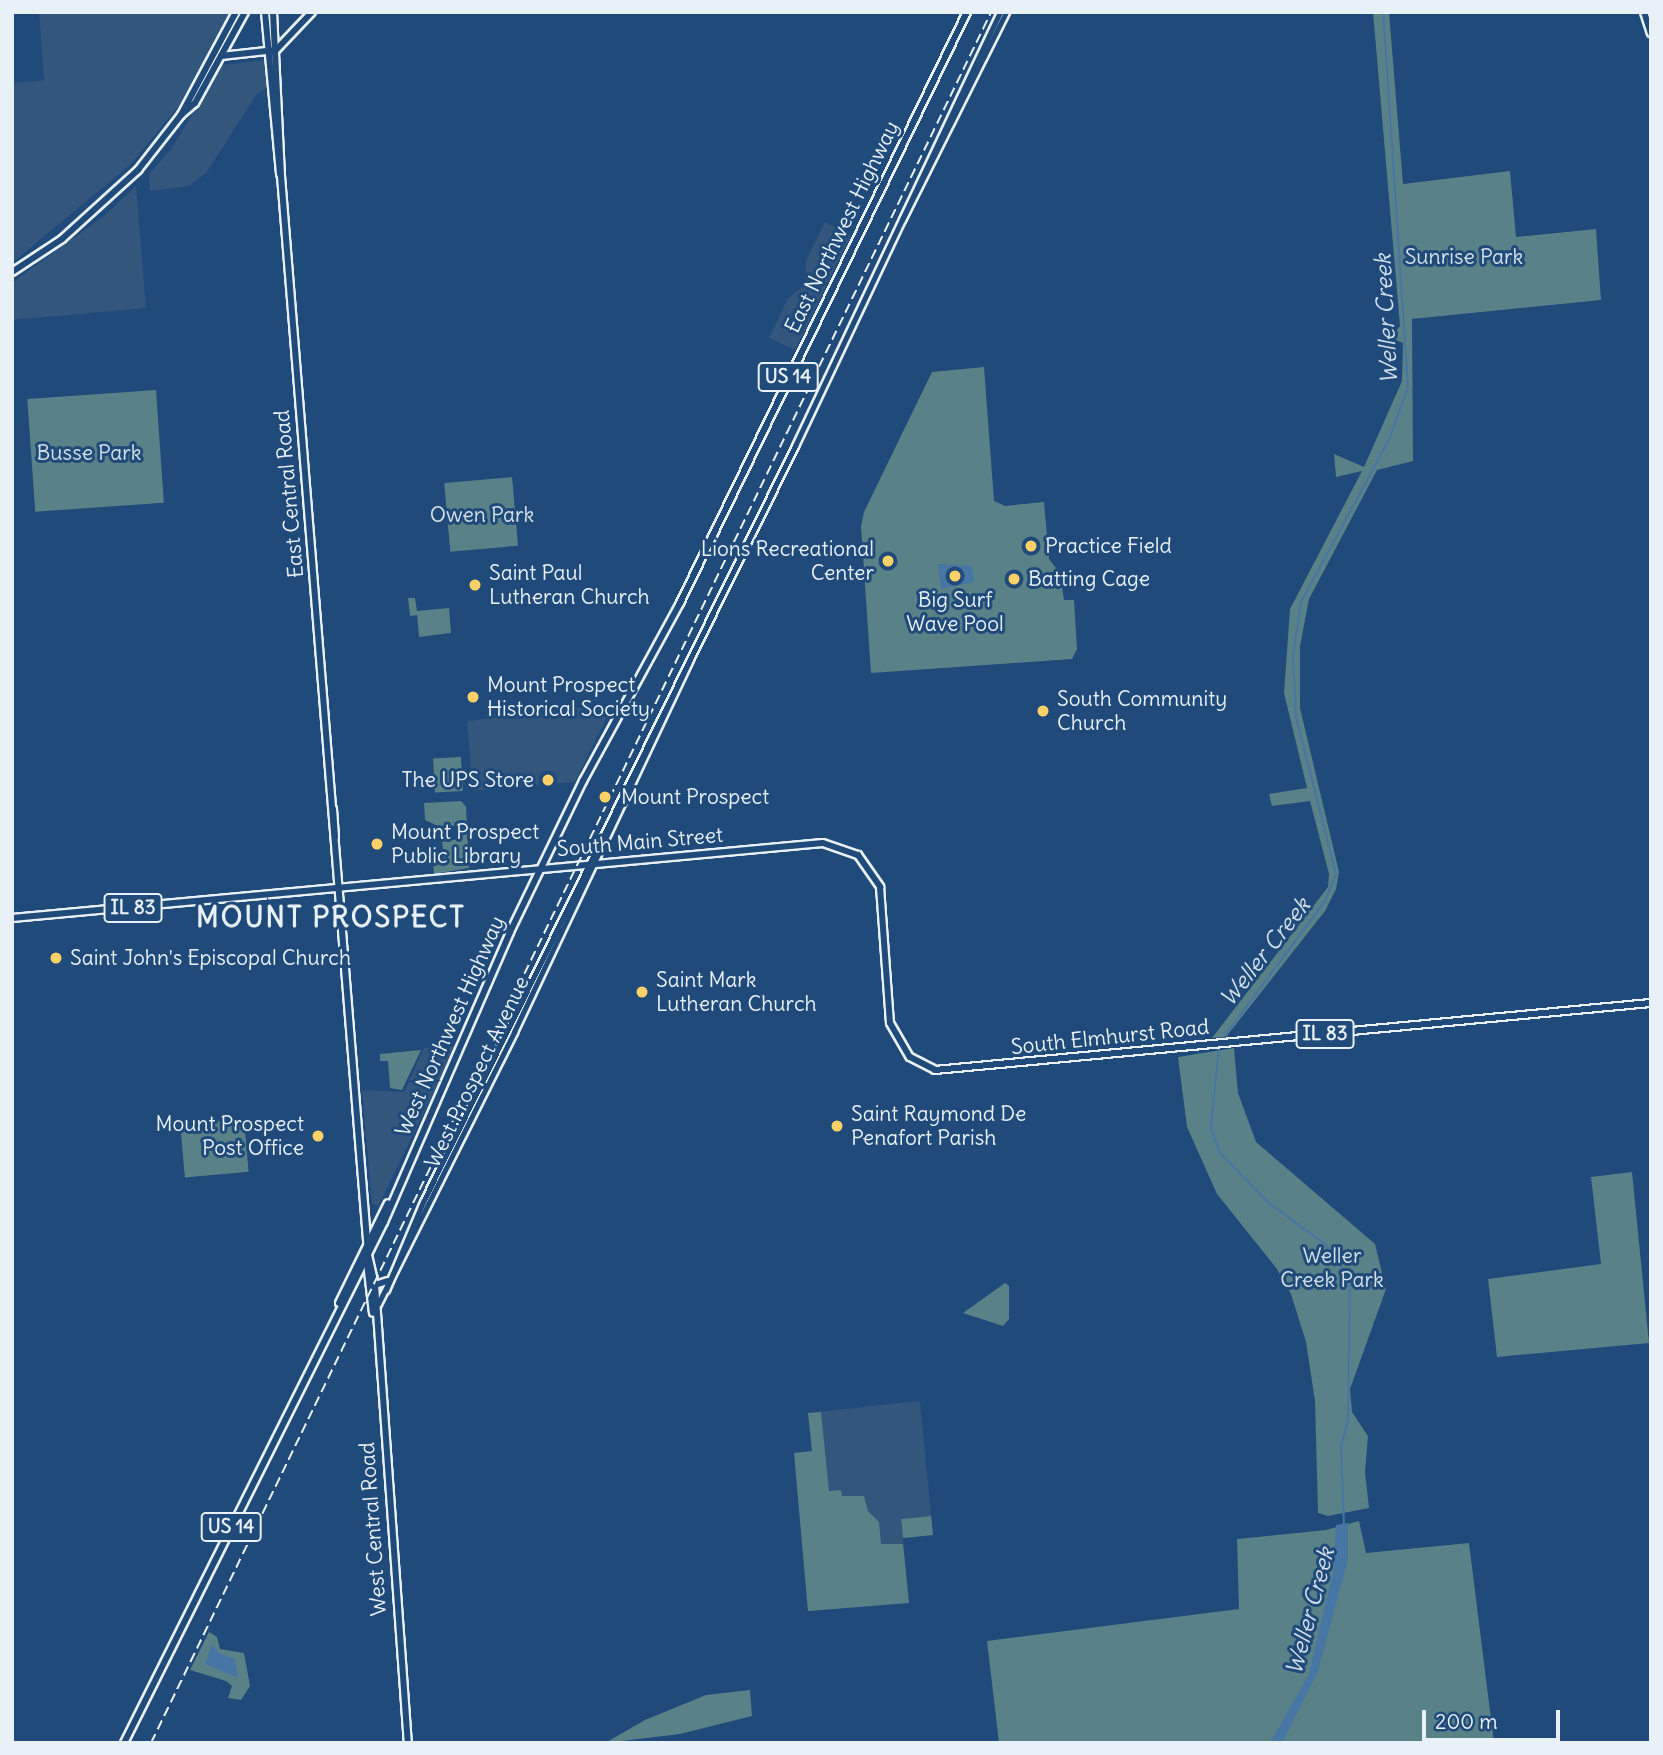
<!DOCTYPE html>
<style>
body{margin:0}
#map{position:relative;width:1663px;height:1755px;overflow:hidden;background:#1f4a7a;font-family:Delius,sans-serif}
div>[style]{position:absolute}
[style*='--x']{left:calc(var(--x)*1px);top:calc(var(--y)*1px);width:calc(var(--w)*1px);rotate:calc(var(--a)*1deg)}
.built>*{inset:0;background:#32567c}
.green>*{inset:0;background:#588188;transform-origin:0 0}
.water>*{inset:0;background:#4876a4}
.stream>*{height:2px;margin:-1px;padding:0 1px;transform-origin:1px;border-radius:1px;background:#4876a4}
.roads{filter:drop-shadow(2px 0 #e8f1f8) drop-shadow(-2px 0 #e8f1f8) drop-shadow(0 2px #e8f1f8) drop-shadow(0 -2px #e8f1f8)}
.minor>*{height:4.5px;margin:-2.25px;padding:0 2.25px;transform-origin:2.25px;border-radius:2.25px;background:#1f4a7a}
.major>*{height:6px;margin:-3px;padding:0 3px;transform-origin:3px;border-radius:3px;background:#1f4a7a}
.rail>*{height:2px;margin-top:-1px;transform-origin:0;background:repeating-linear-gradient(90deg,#e8f1f8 0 10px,transparent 0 15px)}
.dots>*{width:19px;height:19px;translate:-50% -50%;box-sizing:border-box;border:4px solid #1f4a7a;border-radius:50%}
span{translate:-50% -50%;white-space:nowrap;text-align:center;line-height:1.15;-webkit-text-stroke:6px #1f4a7a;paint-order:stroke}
.shield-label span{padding:2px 5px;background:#1f4a7a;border:2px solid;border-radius:5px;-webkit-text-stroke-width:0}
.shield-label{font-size:19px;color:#e8f1f8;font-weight:700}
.street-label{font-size:21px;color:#e8f1f8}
.park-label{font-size:21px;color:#d2e0e7}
.poi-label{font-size:21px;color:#e8f1f8}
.left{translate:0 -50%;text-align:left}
.right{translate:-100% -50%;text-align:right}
.water-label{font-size:23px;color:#d0dfeb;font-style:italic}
.district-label{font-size:28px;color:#e8f1f8;font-weight:700;letter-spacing:2px}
.frame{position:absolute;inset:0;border:14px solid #e8f1f8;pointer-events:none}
.scale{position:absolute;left:1422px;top:1710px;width:138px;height:32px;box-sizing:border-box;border:4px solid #e8f1f8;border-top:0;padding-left:9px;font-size:21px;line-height:24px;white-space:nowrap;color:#e8f1f8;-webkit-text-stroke:5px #1f4a7a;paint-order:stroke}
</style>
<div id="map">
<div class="built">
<div style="clip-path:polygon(39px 12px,229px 12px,178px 107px,130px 165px,12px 263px,12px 83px,44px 80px)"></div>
<div style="clip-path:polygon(265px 60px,268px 87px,257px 94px,206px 173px,189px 186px,150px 191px,149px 174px,171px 149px,222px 65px)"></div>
<div style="clip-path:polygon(136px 186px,146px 308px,12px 320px,12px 283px,105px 215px)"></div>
<div style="clip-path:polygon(825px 222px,851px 235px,795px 350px,769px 338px,788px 298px,808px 283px,805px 262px)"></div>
<div style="clip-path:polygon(602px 705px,611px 709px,575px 782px,473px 791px,467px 721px)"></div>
<div style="clip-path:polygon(456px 1046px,378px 1207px,372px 1203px,362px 1090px,404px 1092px,424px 1048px)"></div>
<div style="clip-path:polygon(920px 1401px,933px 1535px,903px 1538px,909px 1603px,808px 1611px,794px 1453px,812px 1451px,808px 1413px)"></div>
</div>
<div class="green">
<div style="clip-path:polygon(1373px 12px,1389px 12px,1403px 184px,1510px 171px,1516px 237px,1596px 229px,1601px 300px,1412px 319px,1413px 461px,1377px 470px,1309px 599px,1300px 646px,1300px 708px,1339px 872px,1336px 889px,1325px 911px,1226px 1037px,1212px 1038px,1328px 887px,1329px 874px,1310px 801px,1272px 806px,1269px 794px,1307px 788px,1284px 693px,1290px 609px,1362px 471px,1336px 477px,1334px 454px,1364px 467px,1402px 381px,1403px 343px,1390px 338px,1400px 326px)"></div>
<div style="clip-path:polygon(984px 367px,994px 501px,1005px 506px,1044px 502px,1049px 559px,1060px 573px,1064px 600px,1074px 600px,1077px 649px,1072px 659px,871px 673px,861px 526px,864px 512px,932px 372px)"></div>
<div style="left:156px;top:390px;width:113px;height:129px;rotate:86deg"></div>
<div style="left:512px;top:477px;width:69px;height:68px;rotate:85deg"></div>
<div style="clip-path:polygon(408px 598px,415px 598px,417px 611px,449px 608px,451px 633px,419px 637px,417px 615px,410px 616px)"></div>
<div style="left:461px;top:757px;width:34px;height:28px;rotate:87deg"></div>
<div style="clip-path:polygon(461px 801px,466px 807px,469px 868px,434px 874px,433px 862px,444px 860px,442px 841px,461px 839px,460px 825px,440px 827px,425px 820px,424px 803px)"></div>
<div style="clip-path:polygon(1234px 1048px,1238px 1093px,1256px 1142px,1375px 1244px,1386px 1289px,1350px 1389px,1352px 1412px,1368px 1436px,1365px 1472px,1369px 1508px,1328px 1516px,1318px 1513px,1315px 1401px,1306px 1342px,1291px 1294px,1277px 1269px,1217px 1194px,1187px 1127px,1178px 1057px)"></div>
<div style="clip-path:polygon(421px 1050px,402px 1090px,390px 1088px,388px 1061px,380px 1061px,380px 1054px)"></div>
<div style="left:244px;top:1119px;width:53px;height:64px;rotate:85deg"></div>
<div style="clip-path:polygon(1632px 1172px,1649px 1343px,1497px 1357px,1488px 1279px,1601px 1264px,1591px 1177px)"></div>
<div style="clip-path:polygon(1005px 1283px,1009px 1286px,1009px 1319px,1003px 1326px,963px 1313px)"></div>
<div style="clip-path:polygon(821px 1412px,829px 1491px,841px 1490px,842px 1496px,864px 1496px,868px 1511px,879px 1522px,881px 1544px,903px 1544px,909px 1603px,808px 1611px,794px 1453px,812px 1451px,808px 1413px)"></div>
<div style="left:931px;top:1516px;width:19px;height:30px;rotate:84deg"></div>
<div style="clip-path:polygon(1359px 1521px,1366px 1553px,1469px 1543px,1494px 1743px,999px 1743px,987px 1641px,1239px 1609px,1237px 1539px,1326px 1530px)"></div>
<div style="clip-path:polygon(209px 1632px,217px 1637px,220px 1649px,244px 1653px,250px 1686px,241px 1700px,228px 1698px,232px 1686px,226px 1681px,190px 1670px)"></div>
<div style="clip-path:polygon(750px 1690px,752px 1716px,680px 1734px,605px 1743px,645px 1720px,706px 1695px)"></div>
</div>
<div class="water">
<div style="clip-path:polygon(938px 564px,972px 566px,974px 582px,941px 589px)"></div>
<div style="clip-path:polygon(1348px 1523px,1348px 1559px,1318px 1671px,1282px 1743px,1270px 1743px,1309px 1674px,1334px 1568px,1336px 1525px)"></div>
<div style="clip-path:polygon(212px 1644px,220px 1654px,235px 1659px,238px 1678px,205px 1664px)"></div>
</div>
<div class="stream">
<div style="--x:1221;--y:1041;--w:174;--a:-53.4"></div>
<div style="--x:1325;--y:901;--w:29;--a:-68"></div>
<div style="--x:1336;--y:874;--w:162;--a:-104.3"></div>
<div style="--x:1296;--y:717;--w:61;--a:-92.8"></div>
<div style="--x:1293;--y:656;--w:55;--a:-81.6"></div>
<div style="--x:1301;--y:602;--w:184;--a:-61.5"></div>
<div style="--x:1389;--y:440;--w:56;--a:-70.3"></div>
<div style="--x:1408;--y:387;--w:376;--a:-93.8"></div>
<div style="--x:1219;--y:1046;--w:82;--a:95.6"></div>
<div style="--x:1211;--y:1128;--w:27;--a:70"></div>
<div style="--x:1220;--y:1153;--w:71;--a:45.6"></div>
<div style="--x:1270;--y:1204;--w:67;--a:35.8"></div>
<div style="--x:1324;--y:1243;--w:44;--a:54.2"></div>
<div style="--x:1350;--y:1279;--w:140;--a:90.8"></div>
<div style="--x:1348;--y:1419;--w:30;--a:104"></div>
<div style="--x:1341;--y:1448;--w:78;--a:87.8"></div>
</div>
<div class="roads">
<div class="minor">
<div style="--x:902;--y:220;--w:233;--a:-63.4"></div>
<div style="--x:386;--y:1290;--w:95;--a:-67.2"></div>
<div style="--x:423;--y:1202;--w:843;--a:-63.8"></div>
<div style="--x:795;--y:446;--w:480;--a:-64.7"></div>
<div style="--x:378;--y:1304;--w:304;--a:-63.4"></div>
<div style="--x:514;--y:1032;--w:412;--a:-64.7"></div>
</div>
<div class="major">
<div style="--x:265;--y:12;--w:163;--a:84.7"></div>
<div style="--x:273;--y:12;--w:164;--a:87.2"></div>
<div style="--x:281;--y:176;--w:1081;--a:85.38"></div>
<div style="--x:1644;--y:12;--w:22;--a:72"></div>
<div style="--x:221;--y:56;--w:55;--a:-6.2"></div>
<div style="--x:276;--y:50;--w:52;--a:-46.5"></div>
<div style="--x:181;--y:115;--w:18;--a:-41"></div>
<div style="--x:195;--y:103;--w:104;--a:-61.2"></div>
<div style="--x:12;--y:272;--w:60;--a:-33.4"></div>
<div style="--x:62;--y:239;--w:103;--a:-42.2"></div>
<div style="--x:138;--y:170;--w:70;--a:-52"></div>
<div style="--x:181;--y:115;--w:117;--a:-61.9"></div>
<div style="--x:333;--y:809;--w:28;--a:86"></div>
<div style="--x:12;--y:918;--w:814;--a:-5.28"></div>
<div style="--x:823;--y:843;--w:37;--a:19"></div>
<div style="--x:858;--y:855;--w:39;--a:55"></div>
<div style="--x:880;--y:887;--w:136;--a:85.8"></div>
<div style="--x:890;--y:1023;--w:39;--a:60"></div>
<div style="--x:910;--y:1057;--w:28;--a:27"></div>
<div style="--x:935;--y:1070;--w:719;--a:-5.35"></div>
<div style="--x:368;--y:1255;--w:31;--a:77"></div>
<div style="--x:375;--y:1285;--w:459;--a:85.9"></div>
<div style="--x:367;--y:1263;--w:50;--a:83.2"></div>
<div style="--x:375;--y:1285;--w:13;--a:-18"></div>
<div style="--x:339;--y:1303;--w:111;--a:-63.9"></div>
<div style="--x:124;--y:1743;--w:582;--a:-63.48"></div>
<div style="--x:384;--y:1222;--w:316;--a:-66.5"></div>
<div style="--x:510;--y:932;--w:168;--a:-64.2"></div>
<div style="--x:583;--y:781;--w:203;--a:-61.4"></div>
<div style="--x:680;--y:603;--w:657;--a:-64.1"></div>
</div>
</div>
<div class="rail">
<div style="--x:151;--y:1743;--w:1924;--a:-64.11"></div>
</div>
<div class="dots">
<div style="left:1031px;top:546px;background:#ffd166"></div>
<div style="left:888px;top:561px;background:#ffd166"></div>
<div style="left:955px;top:576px;background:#ffd166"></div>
<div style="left:1014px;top:579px;background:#ffd166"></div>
<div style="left:475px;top:585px;background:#ffd166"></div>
<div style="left:473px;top:697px;background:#ffd166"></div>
<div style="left:1043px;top:711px;background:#ffd166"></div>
<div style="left:548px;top:780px;background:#ffd166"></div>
<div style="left:605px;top:797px;background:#ffd166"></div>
<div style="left:377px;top:844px;background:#ffd166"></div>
<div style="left:56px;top:958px;background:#ffd166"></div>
<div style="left:642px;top:992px;background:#ffd166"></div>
<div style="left:837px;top:1126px;background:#ffd166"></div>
<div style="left:318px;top:1136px;background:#ffd166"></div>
</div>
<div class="shield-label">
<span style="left:788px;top:377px">US 14</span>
<span style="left:133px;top:908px">IL 83</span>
<span style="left:1325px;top:1034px">IL 83</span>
<span style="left:231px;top:1527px">US 14</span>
</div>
<div class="street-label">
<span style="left:842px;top:227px;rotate:-64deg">East Northwest Highway</span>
<span style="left:289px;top:494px;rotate:-95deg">East Central Road</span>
<span style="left:640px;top:842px;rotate:-5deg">South Main Street</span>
<span style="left:450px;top:1026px;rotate:-66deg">West Northwest Highway</span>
<span style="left:1110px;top:1037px;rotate:-6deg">South Elmhurst Road</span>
<span style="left:477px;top:1072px;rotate:-64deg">West Prospect Avenue</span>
<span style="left:373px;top:1529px;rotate:-94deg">West Central Road</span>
</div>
<div class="park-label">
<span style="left:1464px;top:257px">Sunrise Park</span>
<span style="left:89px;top:453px">Busse Park</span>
<span style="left:482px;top:515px">Owen Park</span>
<span style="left:1332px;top:1268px">Weller<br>Creek Park</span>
</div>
<div class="poi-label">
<span class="left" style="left:1045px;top:546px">Practice Field</span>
<span class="right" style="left:874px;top:561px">Lions Recreational<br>Center</span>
<span class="left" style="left:489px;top:585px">Saint Paul<br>Lutheran Church</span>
<span class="left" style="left:1028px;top:579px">Batting Cage</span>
<span style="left:955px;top:612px">Big Surf<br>Wave Pool</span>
<span class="left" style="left:487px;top:697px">Mount Prospect<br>Historical Society</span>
<span class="left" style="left:1057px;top:711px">South Community<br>Church</span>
<span class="right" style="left:534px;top:780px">The UPS Store</span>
<span class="left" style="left:621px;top:797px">Mount Prospect</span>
<span class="left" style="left:391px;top:844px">Mount Prospect<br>Public Library</span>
<span class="left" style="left:70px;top:958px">Saint John's Episcopal Church</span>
<span class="left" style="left:656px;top:992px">Saint Mark<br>Lutheran Church</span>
<span class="left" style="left:851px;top:1126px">Saint Raymond De<br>Penafort Parish</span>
<span class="right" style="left:304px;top:1136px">Mount Prospect<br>Post Office</span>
</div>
<div class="water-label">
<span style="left:1386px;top:319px;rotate:-93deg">Weller Creek</span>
<span style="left:1265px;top:952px;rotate:-52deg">Weller Creek</span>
<span style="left:1310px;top:1611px;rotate:-75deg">Weller Creek</span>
</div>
<div class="district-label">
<span style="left:331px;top:917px">MOUNT PROSPECT</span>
</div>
<div class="frame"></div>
<div class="scale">200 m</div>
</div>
